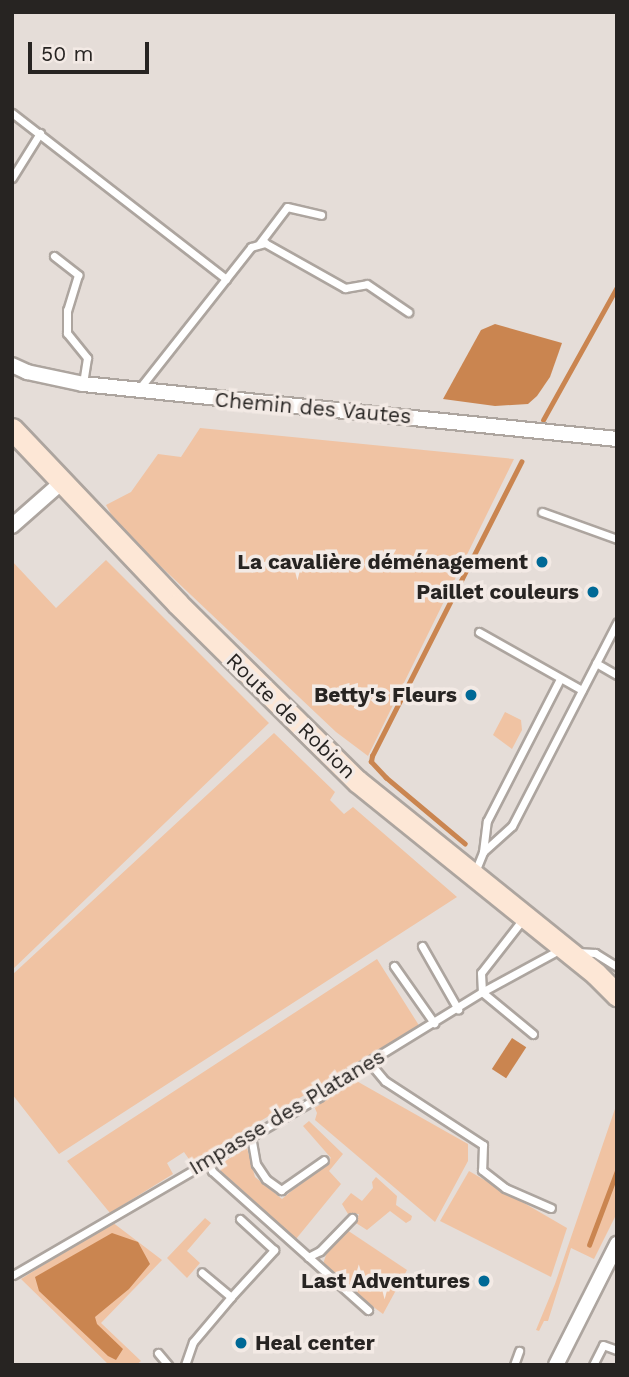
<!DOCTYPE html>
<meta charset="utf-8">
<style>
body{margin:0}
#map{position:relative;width:629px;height:1377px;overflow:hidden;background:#e5ddd8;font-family:"Work Sans",sans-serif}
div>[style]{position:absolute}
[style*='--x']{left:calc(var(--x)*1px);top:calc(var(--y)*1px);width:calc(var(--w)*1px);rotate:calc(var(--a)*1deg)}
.green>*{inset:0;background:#f0c3a3}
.water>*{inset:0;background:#ca8550;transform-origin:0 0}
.stream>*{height:4.5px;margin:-2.25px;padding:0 2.25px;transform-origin:2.25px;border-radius:2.25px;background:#ca8550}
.roads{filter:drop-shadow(2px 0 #ada59f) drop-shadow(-2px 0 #ada59f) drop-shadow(0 2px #ada59f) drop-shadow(0 -2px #ada59f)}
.service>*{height:7px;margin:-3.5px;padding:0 3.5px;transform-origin:3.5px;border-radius:3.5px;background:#fff}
.minor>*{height:14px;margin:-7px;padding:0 7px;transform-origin:7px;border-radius:7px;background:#fff}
.secondary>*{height:21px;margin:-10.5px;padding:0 10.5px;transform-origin:10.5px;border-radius:10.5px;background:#fde7d6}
.dots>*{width:19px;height:19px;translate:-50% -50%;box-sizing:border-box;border:4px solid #f3eae5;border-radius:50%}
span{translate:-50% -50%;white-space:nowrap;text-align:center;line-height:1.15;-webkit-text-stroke:7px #f3eae5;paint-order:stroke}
.street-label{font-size:21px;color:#272422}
.poi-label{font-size:21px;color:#272422;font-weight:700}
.right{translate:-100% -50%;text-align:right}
.left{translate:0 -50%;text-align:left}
.frame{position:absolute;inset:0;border:14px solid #272422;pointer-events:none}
.scale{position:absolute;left:28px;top:42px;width:121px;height:32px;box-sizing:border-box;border:4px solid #272422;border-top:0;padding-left:9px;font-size:21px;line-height:24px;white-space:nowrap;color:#272422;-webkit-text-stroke:5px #f3eae5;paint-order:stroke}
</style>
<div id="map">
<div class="green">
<div style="clip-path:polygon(200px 428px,514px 459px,368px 756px,336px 732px,117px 525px,106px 505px,131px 492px,158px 454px,181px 457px)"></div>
<div style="clip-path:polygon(106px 560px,269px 723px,12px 970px,12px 561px,56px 608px)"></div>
<div style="clip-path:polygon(505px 712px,521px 720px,522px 730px,512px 749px,493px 735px)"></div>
<div style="clip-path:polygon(274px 733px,335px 792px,330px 800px,344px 814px,353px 807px,457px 897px,59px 1154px,12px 1094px,12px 975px)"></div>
<div style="clip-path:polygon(377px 959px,420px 1027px,191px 1162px,184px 1152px,167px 1163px,173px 1174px,110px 1213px,67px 1161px)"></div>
<div style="clip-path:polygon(353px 1079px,468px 1144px,468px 1161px,435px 1222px,315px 1120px,317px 1113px,314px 1106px)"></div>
<div style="clip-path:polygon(617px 1103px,617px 1213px,594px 1259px,571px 1248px,548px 1321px,544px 1321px,539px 1331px,536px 1330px,555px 1284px)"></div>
<div style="clip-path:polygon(309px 1121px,343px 1154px,329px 1171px,341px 1184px,296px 1239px,220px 1170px,222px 1163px,247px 1148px,255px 1177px,282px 1199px,331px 1158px,303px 1126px)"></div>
<div style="clip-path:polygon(469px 1171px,567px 1228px,551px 1277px,440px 1221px)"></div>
<div style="clip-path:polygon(376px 1177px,397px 1196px,396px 1205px,412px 1216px,411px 1220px,406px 1223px,390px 1211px,367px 1230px,356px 1223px,359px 1214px,348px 1214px,342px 1204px,351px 1193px,362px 1201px,373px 1188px,372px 1182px)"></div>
<div style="clip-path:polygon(205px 1218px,211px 1223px,187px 1251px,200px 1263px,187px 1278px,167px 1258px)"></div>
<div style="clip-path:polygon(112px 1222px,162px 1260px,101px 1323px,141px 1361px,136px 1365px,109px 1365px,21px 1279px)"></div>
<div style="clip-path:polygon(347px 1230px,407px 1270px,383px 1314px,338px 1281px,323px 1264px,327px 1252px)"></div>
</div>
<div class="water">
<div style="clip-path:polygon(495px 324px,562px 343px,550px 377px,537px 396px,528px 404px,495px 406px,443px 399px,481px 330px)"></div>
<div style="left:512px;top:1038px;width:17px;height:37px;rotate:33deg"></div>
<div style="clip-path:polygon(112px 1233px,138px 1242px,150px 1264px,129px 1289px,95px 1317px,97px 1324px,123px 1349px,116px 1360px,108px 1356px,39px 1291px,35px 1277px)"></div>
</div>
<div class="stream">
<div style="--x:543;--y:420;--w:152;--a:-60.9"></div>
<div style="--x:465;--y:844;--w:103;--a:-140.1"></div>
<div style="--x:386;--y:778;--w:22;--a:-133"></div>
<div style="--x:371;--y:762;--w:6;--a:-81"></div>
<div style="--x:372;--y:756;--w:330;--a:-63.1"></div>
<div style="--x:589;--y:1245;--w:79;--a:-69.3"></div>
</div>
<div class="roads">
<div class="service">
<div style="--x:12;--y:113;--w:271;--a:37.8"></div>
<div style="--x:12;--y:178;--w:53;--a:-58.1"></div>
<div style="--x:259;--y:244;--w:46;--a:-52.9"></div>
<div style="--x:287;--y:207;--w:35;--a:13"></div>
<div style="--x:54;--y:256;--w:31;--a:38"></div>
<div style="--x:78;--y:275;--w:37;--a:107"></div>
<div style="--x:67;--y:310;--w:23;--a:90"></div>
<div style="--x:67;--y:333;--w:32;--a:51"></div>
<div style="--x:87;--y:358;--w:26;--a:99"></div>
<div style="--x:139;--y:389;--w:181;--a:-51.7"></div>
<div style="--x:251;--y:247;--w:15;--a:-16"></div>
<div style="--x:265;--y:243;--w:92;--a:29.4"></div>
<div style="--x:345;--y:288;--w:22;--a:-10"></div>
<div style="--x:367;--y:284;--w:50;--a:34.3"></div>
<div style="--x:542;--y:512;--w:80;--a:19.8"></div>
<div style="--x:479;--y:632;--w:118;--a:29.4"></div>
<div style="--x:596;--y:663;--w:24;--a:30"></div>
<div style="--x:483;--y:852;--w:39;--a:-42"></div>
<div style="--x:512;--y:826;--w:229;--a:-62.7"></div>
<div style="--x:475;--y:872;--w:22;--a:-68"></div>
<div style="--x:483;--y:852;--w:31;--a:-83"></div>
<div style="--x:487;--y:821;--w:160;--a:-62.8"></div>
<div style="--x:523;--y:919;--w:68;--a:127.9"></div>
<div style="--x:481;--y:973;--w:19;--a:87"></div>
<div style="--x:482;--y:992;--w:66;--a:39.5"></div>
<div style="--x:422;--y:946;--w:73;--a:60.3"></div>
<div style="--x:576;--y:952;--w:19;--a:3"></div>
<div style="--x:595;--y:953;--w:26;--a:32"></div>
<div style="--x:394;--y:966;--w:70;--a:54.9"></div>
<div style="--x:369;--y:1062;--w:25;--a:50"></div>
<div style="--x:385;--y:1081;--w:117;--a:33.1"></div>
<div style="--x:483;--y:1145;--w:25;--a:92"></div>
<div style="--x:482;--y:1170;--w:29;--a:38"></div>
<div style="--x:505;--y:1188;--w:50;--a:23.5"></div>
<div style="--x:251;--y:1136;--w:28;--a:80"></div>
<div style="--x:256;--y:1164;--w:18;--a:56"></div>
<div style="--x:266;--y:1179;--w:19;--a:36"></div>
<div style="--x:281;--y:1190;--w:52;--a:-34.9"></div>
<div style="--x:208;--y:1162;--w:10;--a:66"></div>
<div style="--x:212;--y:1171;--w:209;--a:41.7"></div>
<div style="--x:308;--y:1257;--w:13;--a:-27"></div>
<div style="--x:320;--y:1251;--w:46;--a:-45.9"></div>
<div style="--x:13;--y:1275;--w:354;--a:-30.2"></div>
<div style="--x:319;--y:1097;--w:36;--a:-38"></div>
<div style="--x:347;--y:1075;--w:158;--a:-31.6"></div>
<div style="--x:482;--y:992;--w:90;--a:-28.6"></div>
<div style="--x:231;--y:1297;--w:64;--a:-47.5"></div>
<div style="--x:274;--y:1250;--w:46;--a:-137.6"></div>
<div style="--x:158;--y:1353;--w:16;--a:50"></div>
<div style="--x:185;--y:1365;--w:24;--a:-71"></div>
<div style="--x:193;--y:1342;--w:59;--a:-49.8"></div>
<div style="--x:231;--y:1297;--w:38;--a:-140"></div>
<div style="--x:514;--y:1365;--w:15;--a:-70"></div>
<div style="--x:593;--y:1365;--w:22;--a:-63"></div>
<div style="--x:603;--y:1345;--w:15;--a:20"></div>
</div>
<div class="minor">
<div style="--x:12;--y:365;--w:17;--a:25"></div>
<div style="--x:27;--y:372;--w:57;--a:12.1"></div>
<div style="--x:83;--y:384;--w:537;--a:5.88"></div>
<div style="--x:12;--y:526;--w:65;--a:-41.3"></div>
<div style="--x:556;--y:1365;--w:136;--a:-63.2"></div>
</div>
<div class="secondary">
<div style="--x:12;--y:429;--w:241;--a:46.5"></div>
<div style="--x:178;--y:604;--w:252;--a:44.7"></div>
<div style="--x:357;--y:781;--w:307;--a:38.9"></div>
<div style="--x:596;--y:974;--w:30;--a:45"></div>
</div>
</div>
<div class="dots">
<div style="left:542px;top:562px;background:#006996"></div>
<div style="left:593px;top:592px;background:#006996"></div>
<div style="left:471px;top:695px;background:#006996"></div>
<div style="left:484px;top:1281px;background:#006996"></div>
<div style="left:241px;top:1343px;background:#006996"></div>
</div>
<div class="street-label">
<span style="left:313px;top:408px;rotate:5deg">Chemin des Vautes</span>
<span style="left:291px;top:716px;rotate:44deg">Route de Robion</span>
<span style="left:287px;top:1112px;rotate:-31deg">Impasse des Platanes</span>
</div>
<div class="poi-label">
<span class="right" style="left:528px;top:562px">La cavalière déménagement</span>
<span class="right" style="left:579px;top:592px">Paillet couleurs</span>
<span class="right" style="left:457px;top:695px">Betty's Fleurs</span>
<span class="right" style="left:470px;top:1281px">Last Adventures</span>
<span class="left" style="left:255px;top:1343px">Heal center</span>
</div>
<div class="frame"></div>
<div class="scale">50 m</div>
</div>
